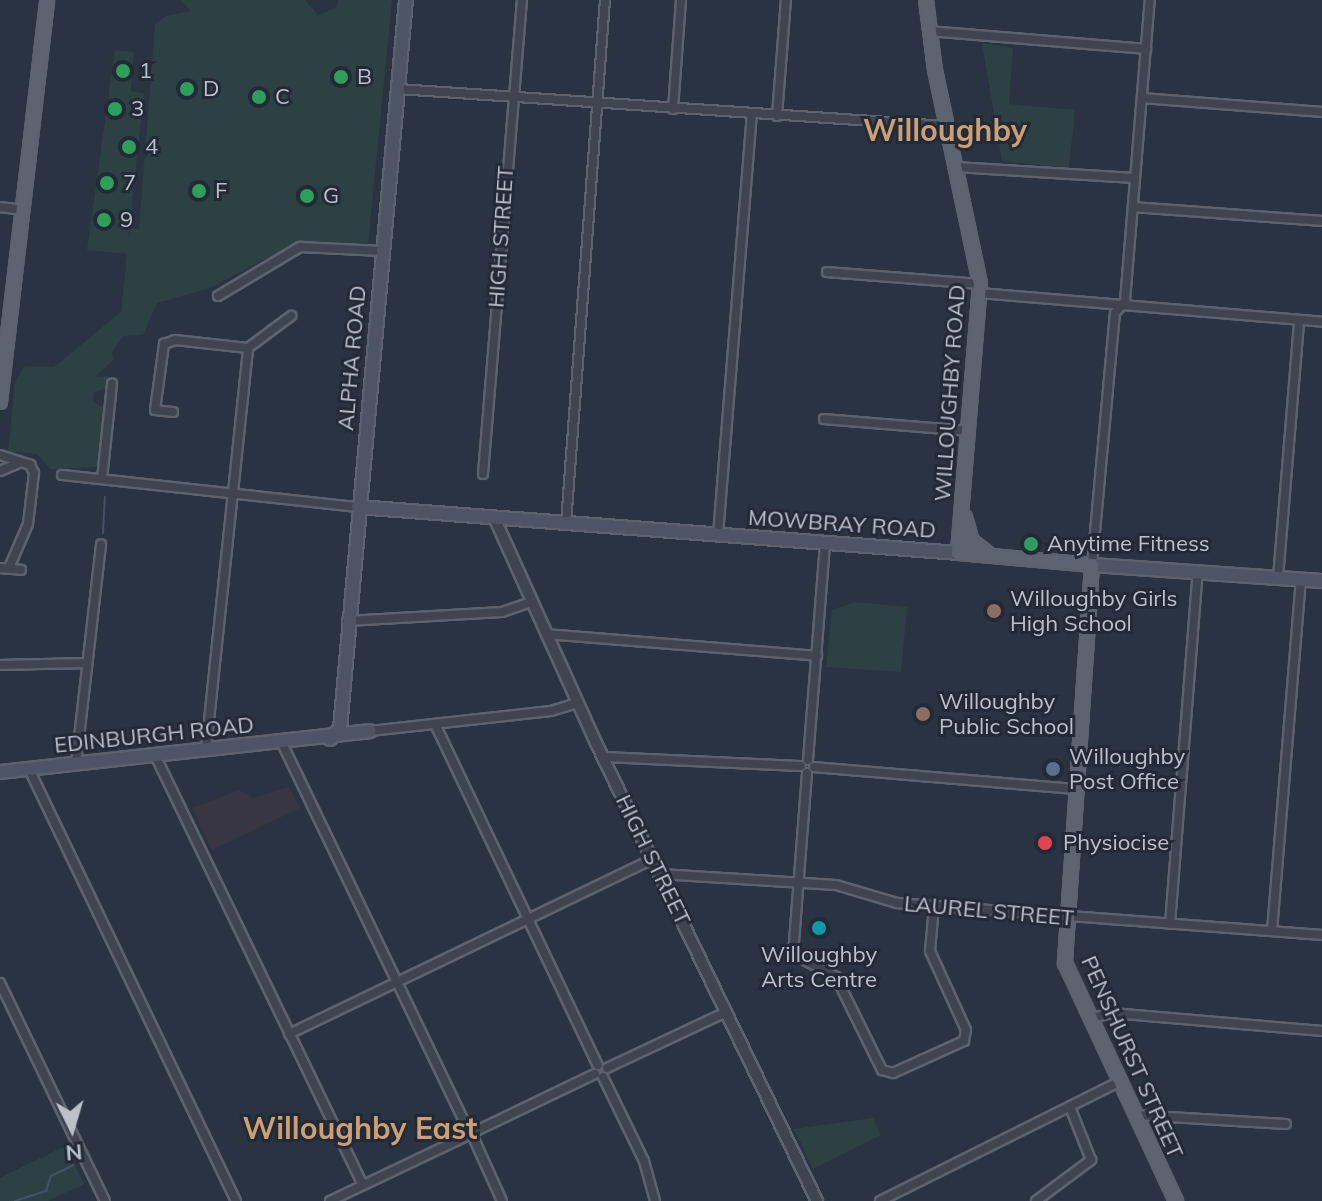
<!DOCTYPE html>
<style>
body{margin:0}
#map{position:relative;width:1322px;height:1201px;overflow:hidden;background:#2a3341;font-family:Mulish,sans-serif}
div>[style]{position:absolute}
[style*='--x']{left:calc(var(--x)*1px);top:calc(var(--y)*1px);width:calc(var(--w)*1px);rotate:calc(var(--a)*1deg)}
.medical>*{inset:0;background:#383643}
.green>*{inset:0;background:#2d4144}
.stream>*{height:2px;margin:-1px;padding:0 1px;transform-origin:1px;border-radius:1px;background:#43526a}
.roads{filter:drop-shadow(2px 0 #5c636f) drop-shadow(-2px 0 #5c636f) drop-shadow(0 2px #5c636f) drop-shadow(0 -2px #5c636f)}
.minor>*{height:8px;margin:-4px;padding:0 4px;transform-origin:4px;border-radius:4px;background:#3e4551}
.tertiary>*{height:10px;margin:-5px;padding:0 5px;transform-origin:5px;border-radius:5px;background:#3e4551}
.secondary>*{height:12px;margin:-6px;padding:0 6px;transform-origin:6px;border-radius:6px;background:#4d5464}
.primary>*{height:12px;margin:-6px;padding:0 6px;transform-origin:6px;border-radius:6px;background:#5c6471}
.dots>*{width:22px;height:22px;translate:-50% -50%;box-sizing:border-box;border:4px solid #232a37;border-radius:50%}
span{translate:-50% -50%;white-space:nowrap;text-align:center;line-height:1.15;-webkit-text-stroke:6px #232a37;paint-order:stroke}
.poi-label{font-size:22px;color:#bbc1cb}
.left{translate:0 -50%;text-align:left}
.street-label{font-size:22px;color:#bbc1cb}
.district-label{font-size:30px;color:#cd9f74;font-weight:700}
.north{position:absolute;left:32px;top:1089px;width:80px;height:80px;-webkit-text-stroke:6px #232a37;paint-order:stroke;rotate:175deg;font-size:22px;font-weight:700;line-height:32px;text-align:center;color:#bbc1cb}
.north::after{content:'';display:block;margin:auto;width:28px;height:36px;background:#bbc1cb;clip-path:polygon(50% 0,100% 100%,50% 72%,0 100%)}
</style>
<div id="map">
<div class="medical">
<div style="clip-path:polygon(289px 787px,300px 808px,212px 850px,192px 808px,239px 790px,253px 798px)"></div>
</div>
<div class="green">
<div style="clip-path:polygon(181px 0,305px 0,318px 15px,337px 7px,338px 0,392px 0,368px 245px,299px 241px,210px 288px,157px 303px,143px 335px,123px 336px,112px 353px,113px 360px,95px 377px,108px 376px,107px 387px,94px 393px,93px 402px,104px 408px,99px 467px,50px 469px,37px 454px,8px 451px,15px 382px,24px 366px,54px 367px,121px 312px,127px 254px,87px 250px,115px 50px,134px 52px,131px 91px,144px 93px,128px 239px,131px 228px,139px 229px,155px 24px,166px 16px,191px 11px)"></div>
<div style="clip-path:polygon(982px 43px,1013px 48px,1009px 104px,1075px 110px,1069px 168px,1002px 161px)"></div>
<div style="clip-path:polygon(856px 602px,907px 607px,901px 672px,826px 667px,832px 610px)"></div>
<div style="clip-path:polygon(873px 1118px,881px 1135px,813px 1169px,794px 1129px)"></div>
<div style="clip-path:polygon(65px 1146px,84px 1184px,48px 1201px,0 1201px,0 1178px)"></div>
</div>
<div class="stream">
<div style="--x:103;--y:533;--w:36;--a:-87"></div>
<div style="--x:15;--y:1201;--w:33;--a:-18"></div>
<div style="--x:46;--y:1191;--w:16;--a:-72"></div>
<div style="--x:51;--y:1176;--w:25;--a:-26"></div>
</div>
<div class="roads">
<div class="minor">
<div style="--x:929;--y:31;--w:218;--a:4.7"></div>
<div style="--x:398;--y:89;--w:549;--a:3.86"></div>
<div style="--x:1142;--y:98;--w:181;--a:4.4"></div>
<div style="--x:673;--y:109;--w:109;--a:-85.8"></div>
<div style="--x:777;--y:116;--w:116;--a:-85.6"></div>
<div style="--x:955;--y:167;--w:180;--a:3.5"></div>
<div style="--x:0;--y:207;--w:24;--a:7"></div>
<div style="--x:1133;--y:207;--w:190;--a:4.2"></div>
<div style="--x:827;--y:272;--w:153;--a:4.5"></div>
<div style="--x:980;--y:293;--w:343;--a:4.8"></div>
<div style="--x:218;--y:296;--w:96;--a:-30.9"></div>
<div style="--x:300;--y:247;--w:82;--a:2.8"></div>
<div style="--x:173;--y:412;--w:18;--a:-174"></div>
<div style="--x:155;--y:410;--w:67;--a:-82.2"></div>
<div style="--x:164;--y:344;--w:12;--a:-20"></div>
<div style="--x:175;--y:340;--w:73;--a:6.3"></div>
<div style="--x:824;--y:419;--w:145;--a:4.7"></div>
<div style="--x:0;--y:455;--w:32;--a:18"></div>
<div style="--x:30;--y:465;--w:9;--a:63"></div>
<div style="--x:34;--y:473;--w:51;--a:96.7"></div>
<div style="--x:28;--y:524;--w:48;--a:113.4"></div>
<div style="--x:0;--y:471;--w:21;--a:-23"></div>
<div style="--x:483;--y:474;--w:476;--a:-85.3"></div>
<div style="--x:62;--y:475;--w:298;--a:6.2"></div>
<div style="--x:102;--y:479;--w:96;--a:-84"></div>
<div style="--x:566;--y:523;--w:524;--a:-85.74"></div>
<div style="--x:718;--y:535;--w:422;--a:-85.4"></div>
<div style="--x:1092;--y:565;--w:253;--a:-84.8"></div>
<div style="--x:1115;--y:313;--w:16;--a:-50"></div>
<div style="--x:1125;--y:301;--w:302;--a:-85.3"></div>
<div style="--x:0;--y:568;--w:21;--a:5"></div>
<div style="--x:1278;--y:578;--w:258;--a:-85.3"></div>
<div style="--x:347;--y:621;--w:155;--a:-3.3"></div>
<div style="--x:502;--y:612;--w:31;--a:-19"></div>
<div style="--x:546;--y:634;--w:272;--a:4.6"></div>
<div style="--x:0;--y:665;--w:85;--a:-1.3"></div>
<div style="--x:435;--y:724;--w:378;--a:64.5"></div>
<div style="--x:370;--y:731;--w:182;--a:-6.3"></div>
<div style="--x:551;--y:711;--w:28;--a:-17"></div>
<div style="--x:281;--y:741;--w:429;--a:64.3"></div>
<div style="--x:206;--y:749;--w:403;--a:-84"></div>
<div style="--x:248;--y:348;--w:54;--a:-36.7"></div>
<div style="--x:155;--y:755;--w:476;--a:64.2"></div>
<div style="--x:603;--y:757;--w:198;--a:2.6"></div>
<div style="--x:808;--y:760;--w:218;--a:-85.5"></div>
<div style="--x:76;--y:764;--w:221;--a:-83.5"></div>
<div style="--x:814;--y:767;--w:264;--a:4.8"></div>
<div style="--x:29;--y:769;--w:479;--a:64.4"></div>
<div style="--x:807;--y:773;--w:182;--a:94.4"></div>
<div style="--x:793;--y:954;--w:49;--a:28.1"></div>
<div style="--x:836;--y:977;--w:104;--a:63.7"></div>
<div style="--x:882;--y:1070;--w:11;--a:15"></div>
<div style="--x:893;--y:1073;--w:78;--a:-24.3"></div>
<div style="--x:964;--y:1041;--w:11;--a:-80"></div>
<div style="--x:966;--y:1030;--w:87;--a:-114.5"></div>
<div style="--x:930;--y:951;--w:45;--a:-84.9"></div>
<div style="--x:660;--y:874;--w:176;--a:3.6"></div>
<div style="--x:836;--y:885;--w:64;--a:16.4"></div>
<div style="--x:897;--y:903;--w:426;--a:4.3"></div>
<div style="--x:1170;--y:924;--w:353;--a:-85.5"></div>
<div style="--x:1272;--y:931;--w:352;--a:-85.3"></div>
<div style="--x:0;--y:983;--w:242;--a:64.3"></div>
<div style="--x:1089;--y:1019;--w:24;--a:-15"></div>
<div style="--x:1112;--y:1013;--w:211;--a:4.9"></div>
<div style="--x:289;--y:1034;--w:404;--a:-25.7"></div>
<div style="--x:607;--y:1068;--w:132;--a:-25.2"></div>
<div style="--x:603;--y:1077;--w:93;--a:64"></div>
<div style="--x:644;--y:1161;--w:41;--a:74.6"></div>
<div style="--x:1135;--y:1115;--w:151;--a:3.4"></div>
<div style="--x:476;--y:1131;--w:132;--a:-25.6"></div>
<div style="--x:474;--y:1139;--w:68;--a:65.7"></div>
<div style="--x:330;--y:1201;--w:148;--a:-25.5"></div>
<div style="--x:880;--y:1201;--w:267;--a:-26.5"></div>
<div style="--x:1036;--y:1201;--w:69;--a:-36.7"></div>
<div style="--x:1091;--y:1160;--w:57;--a:-111.6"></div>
</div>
<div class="tertiary">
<div style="--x:494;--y:517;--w:248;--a:65.7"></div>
<div style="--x:596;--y:743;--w:509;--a:64.24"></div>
</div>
<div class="secondary">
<div style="--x:358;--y:507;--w:602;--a:4.38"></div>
<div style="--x:1092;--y:565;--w:231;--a:4"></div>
<div style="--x:330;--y:739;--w:14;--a:-45"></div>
<div style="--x:340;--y:729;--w:732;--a:-84.83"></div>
<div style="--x:0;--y:772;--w:372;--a:-6.3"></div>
</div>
<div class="primary">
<div style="--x:926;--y:0;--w:71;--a:82.7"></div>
<div style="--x:935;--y:70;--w:219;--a:78.1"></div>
<div style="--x:980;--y:284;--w:270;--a:94.7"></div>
<div style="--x:958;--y:553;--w:135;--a:5.1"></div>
<div style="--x:1092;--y:565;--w:399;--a:93.9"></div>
<div style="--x:1065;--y:963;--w:263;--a:65"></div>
<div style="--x:0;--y:402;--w:405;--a:-83.3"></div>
<div style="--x:965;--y:517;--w:25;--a:74"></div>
<div style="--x:972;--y:541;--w:24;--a:38"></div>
</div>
</div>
<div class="dots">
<div style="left:123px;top:71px;background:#2e9e5b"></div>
<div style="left:341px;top:77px;background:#2e9e5b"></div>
<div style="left:187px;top:89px;background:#2e9e5b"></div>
<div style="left:259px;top:97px;background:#2e9e5b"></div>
<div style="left:115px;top:109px;background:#2e9e5b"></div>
<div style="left:129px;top:147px;background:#2e9e5b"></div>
<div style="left:107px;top:183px;background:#2e9e5b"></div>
<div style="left:199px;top:191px;background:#2e9e5b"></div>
<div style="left:307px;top:196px;background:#2e9e5b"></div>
<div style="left:104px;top:220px;background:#2e9e5b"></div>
<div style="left:1031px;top:544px;background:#2e9e5b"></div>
<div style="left:994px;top:611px;background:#8d6e63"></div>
<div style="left:923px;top:714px;background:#8d6e63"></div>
<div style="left:1053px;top:769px;background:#5c6f8a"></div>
<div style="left:1045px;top:843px;background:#e0444e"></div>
<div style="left:819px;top:928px;background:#0f9aa8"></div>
</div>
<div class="poi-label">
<span class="left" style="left:139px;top:71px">1</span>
<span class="left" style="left:357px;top:77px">B</span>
<span class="left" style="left:203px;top:89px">D</span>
<span class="left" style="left:275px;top:97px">C</span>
<span class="left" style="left:131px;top:109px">3</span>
<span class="left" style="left:145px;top:147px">4</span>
<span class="left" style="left:123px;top:183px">7</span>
<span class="left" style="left:215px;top:191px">F</span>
<span class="left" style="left:323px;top:196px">G</span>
<span class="left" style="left:120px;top:220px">9</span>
<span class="left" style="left:1047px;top:544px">Anytime Fitness</span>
<span class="left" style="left:1010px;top:611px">Willoughby Girls<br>High School</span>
<span class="left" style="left:939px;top:714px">Willoughby<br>Public School</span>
<span class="left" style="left:1069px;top:769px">Willoughby<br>Post Office</span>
<span class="left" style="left:1063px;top:843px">Physiocise</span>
<span style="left:819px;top:967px">Willoughby<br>Arts Centre</span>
</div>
<div class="street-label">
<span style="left:501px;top:237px;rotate:-86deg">HIGH STREET</span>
<span style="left:352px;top:358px;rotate:-85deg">ALPHA ROAD</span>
<span style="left:950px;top:393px;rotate:-86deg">WILLOUGHBY ROAD</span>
<span style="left:842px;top:524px;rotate:4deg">MOWBRAY ROAD</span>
<span style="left:154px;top:735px;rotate:-6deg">EDINBURGH ROAD</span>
<span style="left:653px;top:860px;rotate:64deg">HIGH STREET</span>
<span style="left:989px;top:911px;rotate:5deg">LAUREL STREET</span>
<span style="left:1132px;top:1057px;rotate:66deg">PENSHURST STREET</span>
</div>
<div class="district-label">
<span style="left:945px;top:130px">Willoughby</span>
<span style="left:360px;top:1128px">Willoughby East</span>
</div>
<div class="north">N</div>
</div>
